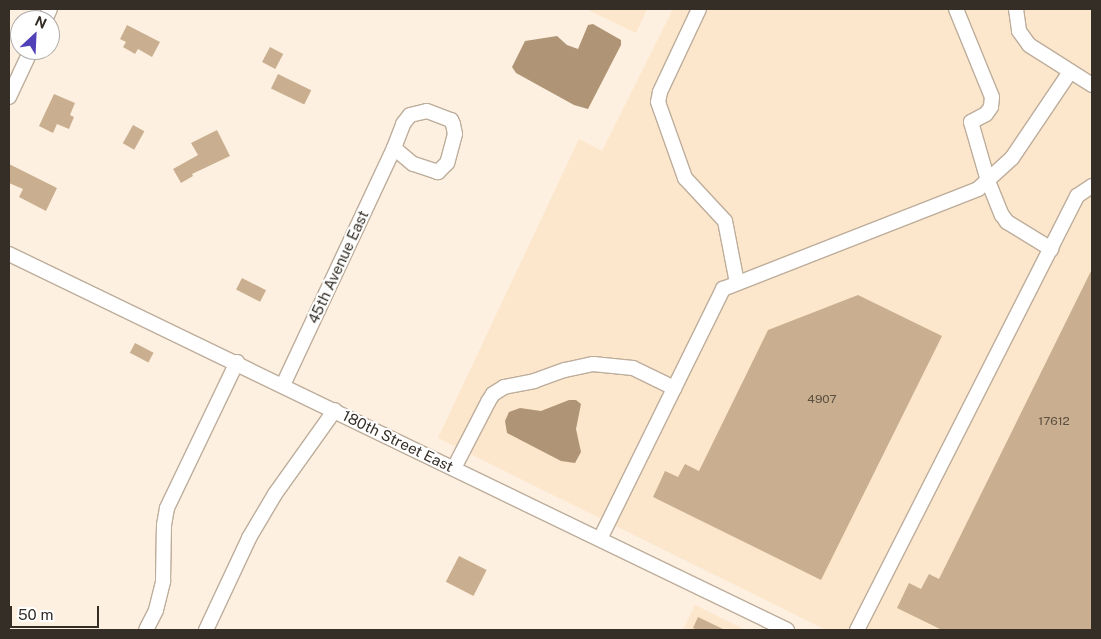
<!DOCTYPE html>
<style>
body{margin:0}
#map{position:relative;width:1101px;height:639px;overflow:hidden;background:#fdf0e0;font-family:"Public Sans",sans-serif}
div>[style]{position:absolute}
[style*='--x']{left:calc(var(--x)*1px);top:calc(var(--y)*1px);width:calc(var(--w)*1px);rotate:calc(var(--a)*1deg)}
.built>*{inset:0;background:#fce6cc}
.water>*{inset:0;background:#af9576}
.building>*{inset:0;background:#c9af8f;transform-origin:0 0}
.roads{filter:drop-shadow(1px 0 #bdad9b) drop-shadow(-1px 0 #bdad9b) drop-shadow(0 1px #bdad9b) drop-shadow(0 -1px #bdad9b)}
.minor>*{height:14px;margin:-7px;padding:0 7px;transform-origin:7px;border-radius:7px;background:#fff}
span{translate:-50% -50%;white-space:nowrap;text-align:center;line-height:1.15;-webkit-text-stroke:4px #fff;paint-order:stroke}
.number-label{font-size:12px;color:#594e40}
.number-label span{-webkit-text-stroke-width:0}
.street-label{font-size:15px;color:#342e26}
.frame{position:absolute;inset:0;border:10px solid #342e26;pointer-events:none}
.north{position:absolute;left:10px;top:10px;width:50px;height:50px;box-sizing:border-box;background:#fff;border:1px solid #aeaba8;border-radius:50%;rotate:25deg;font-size:14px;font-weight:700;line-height:20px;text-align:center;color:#342e26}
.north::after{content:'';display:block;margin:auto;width:18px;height:22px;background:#5041b9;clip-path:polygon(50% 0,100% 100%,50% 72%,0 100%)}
.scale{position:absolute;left:10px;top:606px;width:89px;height:22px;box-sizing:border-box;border:2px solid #342e26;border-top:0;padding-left:6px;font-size:15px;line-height:18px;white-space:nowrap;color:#342e26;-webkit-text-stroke:4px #fff;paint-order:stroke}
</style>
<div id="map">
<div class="built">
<div style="clip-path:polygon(586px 9px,647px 9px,636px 33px)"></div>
<div style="clip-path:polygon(673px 9px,1092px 9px,1092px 630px,826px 630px,438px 438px,579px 139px,602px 151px)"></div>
<div style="clip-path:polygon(695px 605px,745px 630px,683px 630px)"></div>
</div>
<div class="water">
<div style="clip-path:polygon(593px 24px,621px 40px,621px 45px,588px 109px,574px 105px,516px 73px,512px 67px,525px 41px,557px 36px,567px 45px,578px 49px,588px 25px)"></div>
<div style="clip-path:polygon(569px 400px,576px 400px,581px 404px,576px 429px,581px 452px,575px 463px,561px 461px,507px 433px,505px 421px,509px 412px,520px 408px,541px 411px)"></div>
</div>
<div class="building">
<div style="clip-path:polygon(127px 25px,160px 42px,152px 57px,138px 49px,135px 54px,123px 47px,126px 42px,120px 39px)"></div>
<div style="left:270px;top:47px;width:15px;height:17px;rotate:28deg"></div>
<div style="left:278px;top:74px;width:37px;height:16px;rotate:26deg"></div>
<div style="clip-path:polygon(54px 94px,75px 103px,70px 115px,74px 117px,69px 129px,57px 124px,53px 133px,39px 126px)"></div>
<div style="left:133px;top:125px;width:13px;height:21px;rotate:29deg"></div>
<div style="clip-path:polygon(217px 130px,230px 156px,192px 174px,193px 176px,181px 183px,173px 169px,198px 155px,191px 143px)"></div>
<div style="clip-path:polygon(9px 164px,57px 188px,46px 211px,19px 197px,23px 189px,9px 183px)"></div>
<div style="clip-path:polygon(1092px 269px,1092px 630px,942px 630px,897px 608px,909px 583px,921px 589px,929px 574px,939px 579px)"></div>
<div style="left:242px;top:278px;width:27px;height:13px;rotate:27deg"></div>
<div style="clip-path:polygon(858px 295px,942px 336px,821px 580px,653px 497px,665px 471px,678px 477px,685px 464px,699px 471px,768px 330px)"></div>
<div style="left:135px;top:343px;width:21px;height:11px;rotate:28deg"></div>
<div style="left:459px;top:556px;width:31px;height:29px;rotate:27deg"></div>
<div style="clip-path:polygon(698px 617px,725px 630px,698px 630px,693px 628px)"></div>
</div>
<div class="roads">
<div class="minor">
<div style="--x:699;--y:9;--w:92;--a:115.2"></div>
<div style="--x:660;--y:92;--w:10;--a:101"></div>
<div style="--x:658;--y:102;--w:81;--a:70.4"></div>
<div style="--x:685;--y:178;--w:59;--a:47.1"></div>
<div style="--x:725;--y:221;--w:63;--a:79"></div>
<div style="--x:956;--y:9;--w:95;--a:67.8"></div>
<div style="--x:992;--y:97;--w:10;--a:96"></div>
<div style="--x:991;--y:107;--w:9;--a:126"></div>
<div style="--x:986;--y:114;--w:17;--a:152"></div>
<div style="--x:971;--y:122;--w:61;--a:73.9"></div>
<div style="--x:988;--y:181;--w:37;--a:68"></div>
<div style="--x:1002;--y:215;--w:9;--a:54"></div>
<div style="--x:1007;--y:222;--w:52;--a:31.5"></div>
<div style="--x:1016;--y:9;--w:22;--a:82"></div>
<div style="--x:1019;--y:31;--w:17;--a:54"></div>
<div style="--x:1029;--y:45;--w:75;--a:32.4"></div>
<div style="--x:45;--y:20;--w:12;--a:-66"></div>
<div style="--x:9;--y:97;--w:52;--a:-64.9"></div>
<div style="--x:9;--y:254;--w:864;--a:25.79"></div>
<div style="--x:283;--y:385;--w:262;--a:-64.9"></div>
<div style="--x:394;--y:148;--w:26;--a:-69"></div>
<div style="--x:403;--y:124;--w:11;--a:-52"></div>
<div style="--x:410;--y:115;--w:17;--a:-13"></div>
<div style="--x:427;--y:111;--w:26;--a:21"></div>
<div style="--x:451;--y:120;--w:4;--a:63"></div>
<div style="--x:453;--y:124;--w:10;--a:79"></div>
<div style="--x:455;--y:134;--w:30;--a:105"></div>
<div style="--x:447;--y:163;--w:13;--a:135"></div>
<div style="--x:438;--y:172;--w:26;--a:-162"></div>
<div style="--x:413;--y:164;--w:25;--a:-140"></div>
<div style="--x:454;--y:468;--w:74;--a:-62.7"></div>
<div style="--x:488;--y:402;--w:9;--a:-58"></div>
<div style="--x:493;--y:394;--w:13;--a:-32"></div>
<div style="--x:504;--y:387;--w:31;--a:-11"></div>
<div style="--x:534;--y:381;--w:33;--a:-20"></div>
<div style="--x:565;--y:370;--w:29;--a:-12"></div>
<div style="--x:593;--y:364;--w:40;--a:5.7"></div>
<div style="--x:633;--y:368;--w:46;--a:26"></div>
<div style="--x:600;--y:539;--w:279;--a:-63.8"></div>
<div style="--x:723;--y:289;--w:274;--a:-21.4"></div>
<div style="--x:978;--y:189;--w:46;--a:-42.4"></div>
<div style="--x:1012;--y:158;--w:104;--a:-56"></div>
<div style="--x:146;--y:630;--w:22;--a:-63"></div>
<div style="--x:156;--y:610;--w:30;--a:-76"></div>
<div style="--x:163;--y:581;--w:56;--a:-89"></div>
<div style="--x:164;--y:525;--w:17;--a:-80"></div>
<div style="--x:167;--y:508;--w:162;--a:-64.4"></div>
<div style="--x:206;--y:630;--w:102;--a:-64.9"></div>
<div style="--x:249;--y:538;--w:51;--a:-59.4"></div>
<div style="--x:275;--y:494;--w:103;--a:-54.5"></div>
<div style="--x:857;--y:630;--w:487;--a:-63.1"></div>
<div style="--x:1077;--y:196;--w:18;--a:-34"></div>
</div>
</div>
<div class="number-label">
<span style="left:822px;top:400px">4907</span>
<span style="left:1054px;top:422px">17612</span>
</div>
<div class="street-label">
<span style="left:338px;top:267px;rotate:-65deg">45th Avenue East</span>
<span style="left:398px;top:441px;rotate:26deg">180th Street East</span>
</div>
<div class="frame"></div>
<div class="north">N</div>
<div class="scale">50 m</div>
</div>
